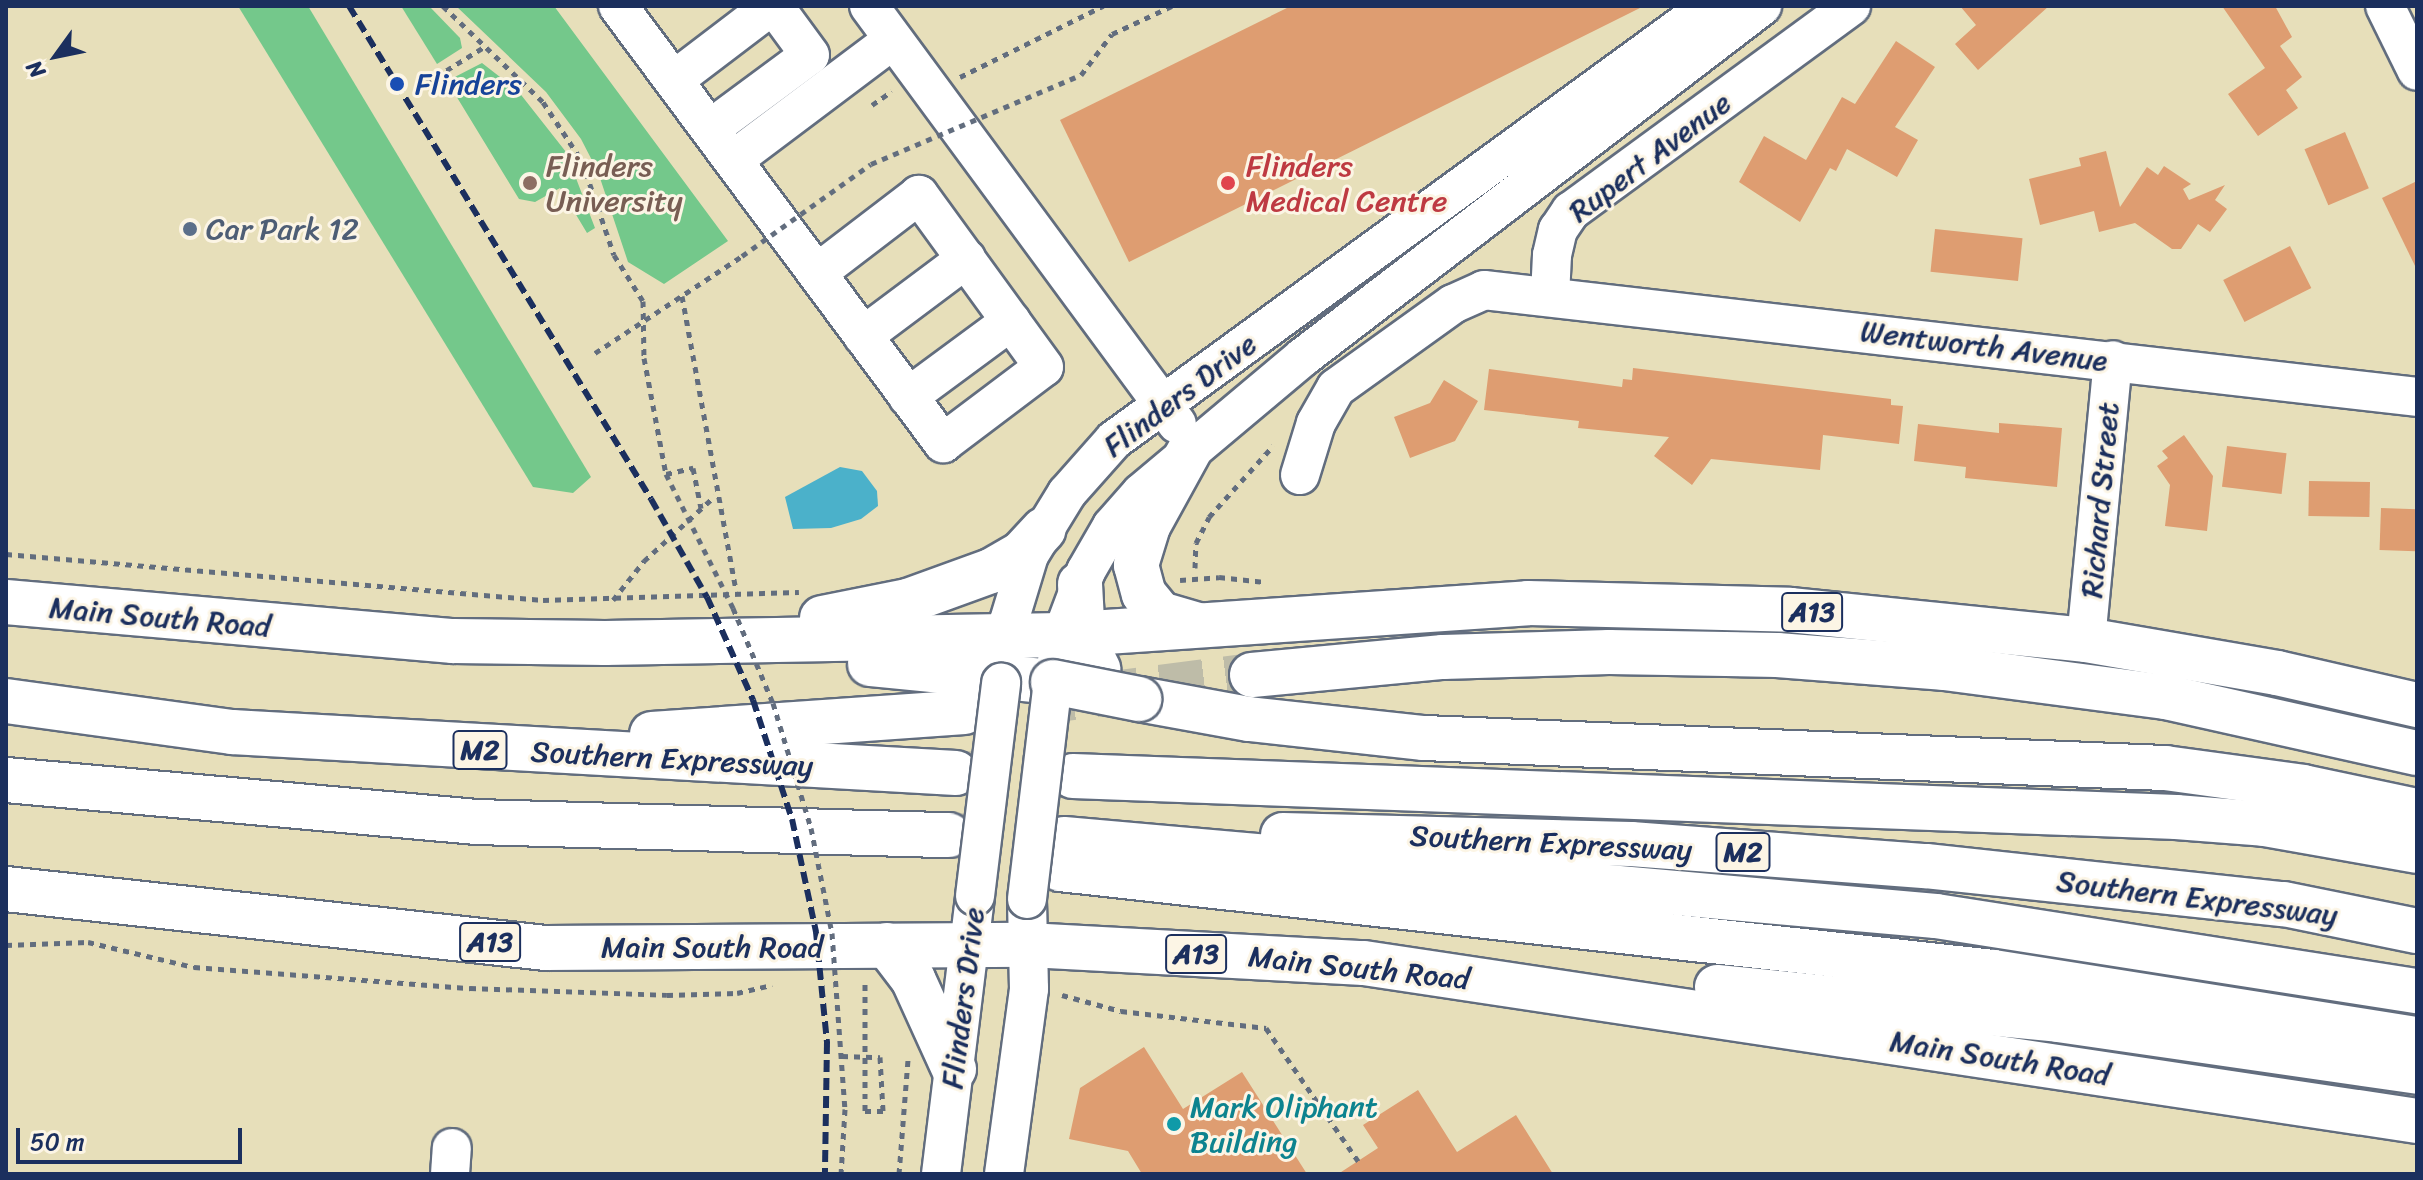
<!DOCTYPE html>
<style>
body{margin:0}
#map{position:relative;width:2423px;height:1180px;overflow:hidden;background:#e7dfba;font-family:Sriracha,sans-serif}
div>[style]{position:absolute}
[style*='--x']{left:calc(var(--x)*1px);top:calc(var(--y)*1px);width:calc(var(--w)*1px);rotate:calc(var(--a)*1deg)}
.green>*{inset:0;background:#74c88b}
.water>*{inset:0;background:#4bb1ca}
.building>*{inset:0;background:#de9d71;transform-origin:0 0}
.highway-tunnel>*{height:44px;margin-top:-22px;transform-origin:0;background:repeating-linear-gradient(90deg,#bebca8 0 44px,transparent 0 66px)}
.path>*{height:5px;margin-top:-2.5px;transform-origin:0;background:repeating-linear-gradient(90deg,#626d7e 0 6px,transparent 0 12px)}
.roads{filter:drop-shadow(2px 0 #626d7e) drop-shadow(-2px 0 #626d7e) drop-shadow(0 2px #626d7e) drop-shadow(0 -2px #626d7e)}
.minor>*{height:38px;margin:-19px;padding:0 19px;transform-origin:19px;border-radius:19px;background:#fff}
.highway>*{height:44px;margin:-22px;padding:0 22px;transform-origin:22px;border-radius:22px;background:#fff}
.rail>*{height:6px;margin-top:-3px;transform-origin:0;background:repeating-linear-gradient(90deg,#1b2f5e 0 12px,transparent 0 18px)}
.path-bridge>*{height:5px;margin-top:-2.5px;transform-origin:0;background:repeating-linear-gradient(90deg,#626d7e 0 6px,transparent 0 12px)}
.bridges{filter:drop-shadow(2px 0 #626d7e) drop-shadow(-2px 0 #626d7e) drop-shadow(0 2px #626d7e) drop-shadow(0 -2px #626d7e)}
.minor-bridge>*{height:38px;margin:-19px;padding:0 19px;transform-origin:19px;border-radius:19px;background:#fff}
.highway-bridge>*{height:44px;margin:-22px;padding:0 22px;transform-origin:22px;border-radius:22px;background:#fff}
.dots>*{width:22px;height:22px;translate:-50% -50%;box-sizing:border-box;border:4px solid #fcf5e5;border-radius:50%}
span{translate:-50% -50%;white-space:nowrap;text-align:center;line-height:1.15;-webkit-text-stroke:6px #fcf5e5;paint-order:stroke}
.shield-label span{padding:2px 6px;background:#fcf5e5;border:2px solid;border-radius:6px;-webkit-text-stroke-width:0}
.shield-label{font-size:28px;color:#1b2f5e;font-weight:700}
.transit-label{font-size:30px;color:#164399}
.left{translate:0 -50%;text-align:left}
.street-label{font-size:30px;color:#1b2f5e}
.education-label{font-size:30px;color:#785e54}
.health-label{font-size:30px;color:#be3a42}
.service-label{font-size:30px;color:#4e5e75}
.culture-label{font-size:30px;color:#0d838f}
.frame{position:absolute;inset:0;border:8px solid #1b2f5e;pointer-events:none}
.north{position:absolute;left:16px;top:16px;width:80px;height:80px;-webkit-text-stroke:6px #fcf5e5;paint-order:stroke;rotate:237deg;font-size:22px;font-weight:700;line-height:32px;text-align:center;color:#1b2f5e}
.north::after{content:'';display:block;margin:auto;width:28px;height:36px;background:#1b2f5e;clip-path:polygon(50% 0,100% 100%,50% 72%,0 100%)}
.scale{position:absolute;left:16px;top:1128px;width:226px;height:36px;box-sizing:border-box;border:4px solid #1b2f5e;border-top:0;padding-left:10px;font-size:24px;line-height:28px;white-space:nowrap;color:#1b2f5e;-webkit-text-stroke:6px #fcf5e5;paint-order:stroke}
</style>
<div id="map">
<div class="green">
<div style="clip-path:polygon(238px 6px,308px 6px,591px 477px,573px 493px,533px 487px)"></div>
<div style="clip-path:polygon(401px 6px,429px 6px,460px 38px,462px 48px,437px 64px)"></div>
<div style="clip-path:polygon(456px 6px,554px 6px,728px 241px,664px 284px,628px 262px,598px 172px,581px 139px,546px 92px)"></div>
<div style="clip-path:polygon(482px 63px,518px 91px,566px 152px,595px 228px,587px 233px,560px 188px,535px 202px,519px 199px,447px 81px)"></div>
</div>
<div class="water">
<div style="clip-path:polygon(840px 467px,862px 471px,877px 491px,878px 506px,861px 519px,831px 528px,793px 529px,785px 497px)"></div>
</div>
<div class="building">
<div style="clip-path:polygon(1291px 6px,1644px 6px,1129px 262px,1060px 120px)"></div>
<div style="clip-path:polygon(1960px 6px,2049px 6px,1978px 70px,1955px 44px,1976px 25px)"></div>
<div style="clip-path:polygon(2222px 6px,2275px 6px,2292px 37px,2280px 46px,2302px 77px,2286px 90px,2298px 108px,2258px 136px,2228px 94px,2265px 68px)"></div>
<div style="clip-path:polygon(1896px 41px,1935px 67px,1895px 127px,1918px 140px,1897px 177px,1847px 149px,1836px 171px,1830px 168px,1800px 222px,1739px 182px,1764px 136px,1806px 160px,1842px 97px,1855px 104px)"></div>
<div style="left:2345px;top:132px;width:61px;height:44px;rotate:67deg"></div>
<div style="clip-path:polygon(2106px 151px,2120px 207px,2147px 167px,2158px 175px,2164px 166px,2191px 184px,2183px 189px,2189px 200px,2225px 185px,2215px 200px,2227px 209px,2210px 232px,2198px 224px,2181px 249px,2172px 249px,2135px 223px,2099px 232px,2094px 211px,2040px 225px,2029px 179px,2081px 166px,2079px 158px)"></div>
<div style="clip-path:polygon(2417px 181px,2417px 270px,2382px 198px)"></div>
<div style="left:1935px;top:229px;width:88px;height:43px;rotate:6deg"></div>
<div style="left:2290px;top:246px;width:47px;height:75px;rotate:63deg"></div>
<div style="clip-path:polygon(1633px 368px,1891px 399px,1891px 405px,1903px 406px,1899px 444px,1823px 435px,1820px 470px,1711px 459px,1692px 485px,1654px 456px,1669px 437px,1578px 428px,1579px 421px,1484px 410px,1489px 369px,1622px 387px,1623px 379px,1632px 380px)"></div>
<div style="clip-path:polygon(1444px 380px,1478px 401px,1455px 441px,1410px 458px,1394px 417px,1430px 403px)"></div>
<div style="clip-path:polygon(1999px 423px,2062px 428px,2057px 487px,1965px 478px,1966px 467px,1914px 461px,1918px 424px,1999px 433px)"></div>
<div style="clip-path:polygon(2184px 435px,2213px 476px,2207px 531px,2165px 526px,2170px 485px,2157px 466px,2168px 458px,2162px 451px)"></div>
<div style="left:2227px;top:446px;width:60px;height:41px;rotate:7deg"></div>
<div style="left:2309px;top:481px;width:61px;height:35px;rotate:1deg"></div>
<div style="left:2381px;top:508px;width:36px;height:42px;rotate:2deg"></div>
<div style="clip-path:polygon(1144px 1047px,1183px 1109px,1242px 1072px,1307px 1174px,1142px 1174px,1128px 1151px,1069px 1139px,1080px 1088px)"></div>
<div style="clip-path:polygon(1418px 1090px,1457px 1152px,1516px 1115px,1553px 1174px,1338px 1174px,1378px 1148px,1363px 1125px)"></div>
</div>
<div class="highway-tunnel">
<div style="--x:964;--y:712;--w:290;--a:-7.3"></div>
<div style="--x:956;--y:773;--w:117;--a:1.5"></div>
<div style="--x:949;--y:835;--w:115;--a:2"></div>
</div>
<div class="path">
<div style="--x:443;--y:6;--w:139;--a:43.8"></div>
<div style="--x:543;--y:102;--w:71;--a:56.5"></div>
<div style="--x:582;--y:161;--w:99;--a:71.2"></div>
<div style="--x:614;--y:255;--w:54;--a:57.8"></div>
<div style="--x:643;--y:301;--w:57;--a:89"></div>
<div style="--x:644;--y:358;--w:118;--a:79.3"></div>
<div style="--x:666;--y:474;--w:28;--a:-13"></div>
<div style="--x:693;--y:468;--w:41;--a:78.7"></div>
<div style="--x:1081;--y:75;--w:51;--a:-52.9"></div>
<div style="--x:1112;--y:34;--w:66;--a:-25"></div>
<div style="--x:960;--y:77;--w:160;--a:-26.4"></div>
<div style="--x:426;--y:83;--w:68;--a:-31.8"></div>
<div style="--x:872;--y:105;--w:24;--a:-35"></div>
<div style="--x:682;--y:296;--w:300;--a:79.6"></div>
<div style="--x:595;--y:353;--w:176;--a:-33.4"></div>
<div style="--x:6;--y:554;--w:539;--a:4.9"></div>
<div style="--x:543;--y:600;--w:256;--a:-1.8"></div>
<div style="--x:1195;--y:568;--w:25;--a:-88"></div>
<div style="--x:1196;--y:543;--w:29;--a:-63"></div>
<div style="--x:1209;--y:517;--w:96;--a:-48"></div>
<div style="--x:1180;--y:580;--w:39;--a:-4"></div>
<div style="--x:1219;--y:577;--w:46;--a:6.2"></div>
<div style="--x:613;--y:600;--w:50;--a:-51.5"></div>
<div style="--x:644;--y:561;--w:96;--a:-42.5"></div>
<div style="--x:6;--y:945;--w:82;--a:-2.1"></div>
<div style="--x:88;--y:942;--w:109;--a:13.3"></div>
<div style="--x:194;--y:967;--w:277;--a:4.4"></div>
<div style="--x:470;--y:988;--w:197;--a:2"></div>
<div style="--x:667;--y:995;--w:70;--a:-1.6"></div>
<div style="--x:737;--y:993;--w:36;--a:-13"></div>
<div style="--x:1062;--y:995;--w:61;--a:15.2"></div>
<div style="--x:1121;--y:1011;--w:146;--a:6.7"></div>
<div style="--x:1266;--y:1028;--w:162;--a:55.3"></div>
<div style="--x:842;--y:1056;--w:38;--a:2"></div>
<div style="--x:880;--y:1057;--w:54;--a:86.8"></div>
<div style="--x:883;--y:1111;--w:18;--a:180"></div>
<div style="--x:865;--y:1111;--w:128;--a:-90"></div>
<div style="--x:899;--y:1174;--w:115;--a:-85.5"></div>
</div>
<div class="roads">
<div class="minor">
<div style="--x:618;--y:6;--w:545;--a:53.36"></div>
<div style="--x:943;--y:443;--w:126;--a:-37"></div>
<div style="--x:1044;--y:367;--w:213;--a:-126"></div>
<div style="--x:919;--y:195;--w:128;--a:142.6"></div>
<div style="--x:869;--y:6;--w:519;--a:53.62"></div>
<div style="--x:2385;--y:6;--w:72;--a:63.8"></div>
<div style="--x:674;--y:80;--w:122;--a:-37.3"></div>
<div style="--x:710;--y:129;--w:124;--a:-36.5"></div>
<div style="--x:810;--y:55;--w:61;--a:-126.3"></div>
<div style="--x:733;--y:160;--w:200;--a:-36.9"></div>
<div style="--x:1550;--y:296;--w:41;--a:-87.2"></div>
<div style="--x:1552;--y:255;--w:26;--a:-77"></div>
<div style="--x:1558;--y:230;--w:23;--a:-56"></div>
<div style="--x:1571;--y:211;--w:347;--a:-36.2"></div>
<div style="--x:863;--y:336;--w:129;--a:-36.8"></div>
<div style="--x:908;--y:397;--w:128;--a:-36.4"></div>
<div style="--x:1300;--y:475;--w:54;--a:-72.9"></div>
<div style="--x:1316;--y:423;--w:40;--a:-60.3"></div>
<div style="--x:1336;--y:388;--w:144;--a:-35.7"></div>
<div style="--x:1453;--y:304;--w:34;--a:-24"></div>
<div style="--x:1484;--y:290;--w:939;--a:6.54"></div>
<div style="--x:2086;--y:640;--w:281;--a:-84.5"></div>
<div style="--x:1003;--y:664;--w:43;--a:-82.1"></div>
<div style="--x:1009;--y:621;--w:69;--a:-73.1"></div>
<div style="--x:1029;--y:555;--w:73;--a:-58.5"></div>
<div style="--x:1067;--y:493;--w:71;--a:-48.4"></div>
<div style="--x:1114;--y:440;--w:736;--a:-36.11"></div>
<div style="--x:1053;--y:682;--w:48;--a:-79.2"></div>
<div style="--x:1062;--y:635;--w:68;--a:-69.4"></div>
<div style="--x:1086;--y:571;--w:52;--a:-60"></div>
<div style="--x:1112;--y:526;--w:44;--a:-48.7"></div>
<div style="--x:1141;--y:493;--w:212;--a:-40"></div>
<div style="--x:1303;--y:357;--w:578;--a:-37.41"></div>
<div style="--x:450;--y:1174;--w:26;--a:-86"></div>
<div style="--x:941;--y:1174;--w:280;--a:-83"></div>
<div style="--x:1004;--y:1174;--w:187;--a:-82.3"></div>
<div style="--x:1029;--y:989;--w:90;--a:-91.3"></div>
</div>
<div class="highway">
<div style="--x:1192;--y:446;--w:91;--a:118.8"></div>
<div style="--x:1148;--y:526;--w:41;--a:107.1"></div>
<div style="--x:1136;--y:565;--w:30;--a:75"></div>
<div style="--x:1144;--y:594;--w:26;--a:51"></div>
<div style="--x:1160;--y:614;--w:40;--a:16"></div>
<div style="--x:1080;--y:584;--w:55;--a:86.9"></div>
<div style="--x:1083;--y:639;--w:34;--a:63"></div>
<div style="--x:6;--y:602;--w:449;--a:5"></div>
<div style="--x:453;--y:641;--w:152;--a:0.8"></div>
<div style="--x:605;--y:643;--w:457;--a:-1"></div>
<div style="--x:1062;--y:635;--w:467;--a:-3.9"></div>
<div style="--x:1528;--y:603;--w:262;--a:1.5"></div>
<div style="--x:1790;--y:610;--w:298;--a:5.8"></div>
<div style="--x:2086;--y:640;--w:194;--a:9.8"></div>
<div style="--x:2277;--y:673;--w:144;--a:12.9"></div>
<div style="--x:822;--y:618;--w:88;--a:-11.2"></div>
<div style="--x:908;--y:601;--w:88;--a:-19.9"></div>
<div style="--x:991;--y:571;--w:34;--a:-30"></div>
<div style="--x:1021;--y:554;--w:33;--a:-47"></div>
<div style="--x:870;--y:664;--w:184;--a:5.6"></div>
<div style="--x:1252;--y:675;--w:192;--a:-5.4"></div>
<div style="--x:1443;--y:657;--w:166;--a:-1.7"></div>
<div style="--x:1609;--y:652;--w:168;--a:1"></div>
<div style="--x:1777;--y:655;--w:169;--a:4.4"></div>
<div style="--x:1945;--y:668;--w:223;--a:7.5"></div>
<div style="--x:2166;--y:697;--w:257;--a:12.6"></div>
<div style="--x:1139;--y:699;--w:112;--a:10.3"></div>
<div style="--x:1249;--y:719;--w:176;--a:6.2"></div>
<div style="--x:1424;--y:738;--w:742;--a:2.32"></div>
<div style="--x:2165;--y:768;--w:139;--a:7.8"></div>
<div style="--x:2303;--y:787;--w:116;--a:11.9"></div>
<div style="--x:6;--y:701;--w:228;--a:7.8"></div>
<div style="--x:232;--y:732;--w:725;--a:3.24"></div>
<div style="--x:652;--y:734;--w:313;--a:-4"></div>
<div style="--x:1073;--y:776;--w:1104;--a:2.13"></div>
<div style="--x:2176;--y:817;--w:88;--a:4.5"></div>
<div style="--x:2264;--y:824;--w:155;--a:10"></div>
<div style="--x:6;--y:780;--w:472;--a:5.1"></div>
<div style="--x:476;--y:822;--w:473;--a:1.6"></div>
<div style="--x:1283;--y:835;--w:348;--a:1.5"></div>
<div style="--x:1631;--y:844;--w:296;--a:4.3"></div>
<div style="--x:1926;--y:866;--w:360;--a:6.1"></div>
<div style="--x:2284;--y:904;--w:136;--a:11.5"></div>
<div style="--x:1064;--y:839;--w:875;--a:5.05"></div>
<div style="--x:1936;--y:916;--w:487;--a:8.9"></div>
<div style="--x:1060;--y:869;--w:939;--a:6.3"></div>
<div style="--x:1993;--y:972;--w:429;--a:9"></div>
<div style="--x:6;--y:889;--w:543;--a:6.24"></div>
<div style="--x:546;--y:948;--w:483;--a:-0.4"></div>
<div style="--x:1029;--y:945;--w:335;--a:3.1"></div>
<div style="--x:1364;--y:963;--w:1065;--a:8.53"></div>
<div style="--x:887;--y:945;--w:43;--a:52.6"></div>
<div style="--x:913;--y:979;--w:99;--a:65.5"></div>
<div style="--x:1717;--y:987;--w:343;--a:5.5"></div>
<div style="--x:2058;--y:1020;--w:363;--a:8.2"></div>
</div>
</div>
<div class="rail">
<div style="--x:349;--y:6;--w:578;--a:58.51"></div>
<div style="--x:651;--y:499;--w:113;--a:60.3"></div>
<div style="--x:707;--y:597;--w:113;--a:65.9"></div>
<div style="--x:753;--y:700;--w:125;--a:71.9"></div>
<div style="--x:792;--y:819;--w:116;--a:78"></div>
<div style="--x:816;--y:932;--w:111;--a:84.3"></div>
<div style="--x:827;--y:1042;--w:132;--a:90.9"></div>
</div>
<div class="path-bridge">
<div style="--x:742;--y:256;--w:158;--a:-35.5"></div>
<div style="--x:871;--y:164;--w:228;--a:-23"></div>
<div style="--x:666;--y:474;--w:150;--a:63.4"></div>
<div style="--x:733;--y:608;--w:103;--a:67.2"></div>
<div style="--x:773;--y:703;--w:131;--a:73.1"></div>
<div style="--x:811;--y:828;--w:107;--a:78.7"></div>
<div style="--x:832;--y:933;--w:176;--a:85.8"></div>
<div style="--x:845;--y:1109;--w:65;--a:93.5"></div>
</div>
<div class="bridges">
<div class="minor-bridge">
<div style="--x:975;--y:896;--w:215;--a:-83"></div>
<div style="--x:1027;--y:899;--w:219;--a:-83.2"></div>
</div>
<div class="highway-bridge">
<div style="--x:1053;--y:682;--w:88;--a:11.2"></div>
</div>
</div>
<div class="dots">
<div style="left:397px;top:84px;background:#1a4fb4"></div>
<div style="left:530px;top:183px;background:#8d6e63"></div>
<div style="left:1228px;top:183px;background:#e0444e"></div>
<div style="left:190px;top:229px;background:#5c6f8a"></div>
<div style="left:1174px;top:1124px;background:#0f9aa8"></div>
</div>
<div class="shield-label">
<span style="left:1812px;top:612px">A13</span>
<span style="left:480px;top:750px">M2</span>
<span style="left:1743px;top:852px">M2</span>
<span style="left:490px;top:942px">A13</span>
<span style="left:1196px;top:954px">A13</span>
</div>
<div class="transit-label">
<span class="left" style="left:415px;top:84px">Flinders</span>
</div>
<div class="street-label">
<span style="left:1650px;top:157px;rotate:-37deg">Rupert Avenue</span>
<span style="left:1984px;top:346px;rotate:7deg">Wentworth Avenue</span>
<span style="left:1180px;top:395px;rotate:-37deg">Flinders Drive</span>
<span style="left:2100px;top:500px;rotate:-85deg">Richard Street</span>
<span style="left:160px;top:617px;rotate:5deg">Main South Road</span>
<span style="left:672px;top:759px;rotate:3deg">Southern Expressway</span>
<span style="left:1551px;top:843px;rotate:3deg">Southern Expressway</span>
<span style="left:2197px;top:898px;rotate:7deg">Southern Expressway</span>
<span style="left:712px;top:947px">Main South Road</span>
<span style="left:1359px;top:968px;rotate:6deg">Main South Road</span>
<span style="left:963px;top:998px;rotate:-83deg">Flinders Drive</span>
<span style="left:2000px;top:1058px;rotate:9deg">Main South Road</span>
</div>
<div class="education-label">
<span class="left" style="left:546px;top:183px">Flinders<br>University</span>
</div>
<div class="health-label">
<span class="left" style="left:1246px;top:183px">Flinders<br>Medical Centre</span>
</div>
<div class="service-label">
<span class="left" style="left:206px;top:229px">Car Park 12</span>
</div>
<div class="culture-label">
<span class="left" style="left:1190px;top:1124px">Mark Oliphant<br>Building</span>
</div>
<div class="frame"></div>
<div class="north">N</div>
<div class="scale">50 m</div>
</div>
